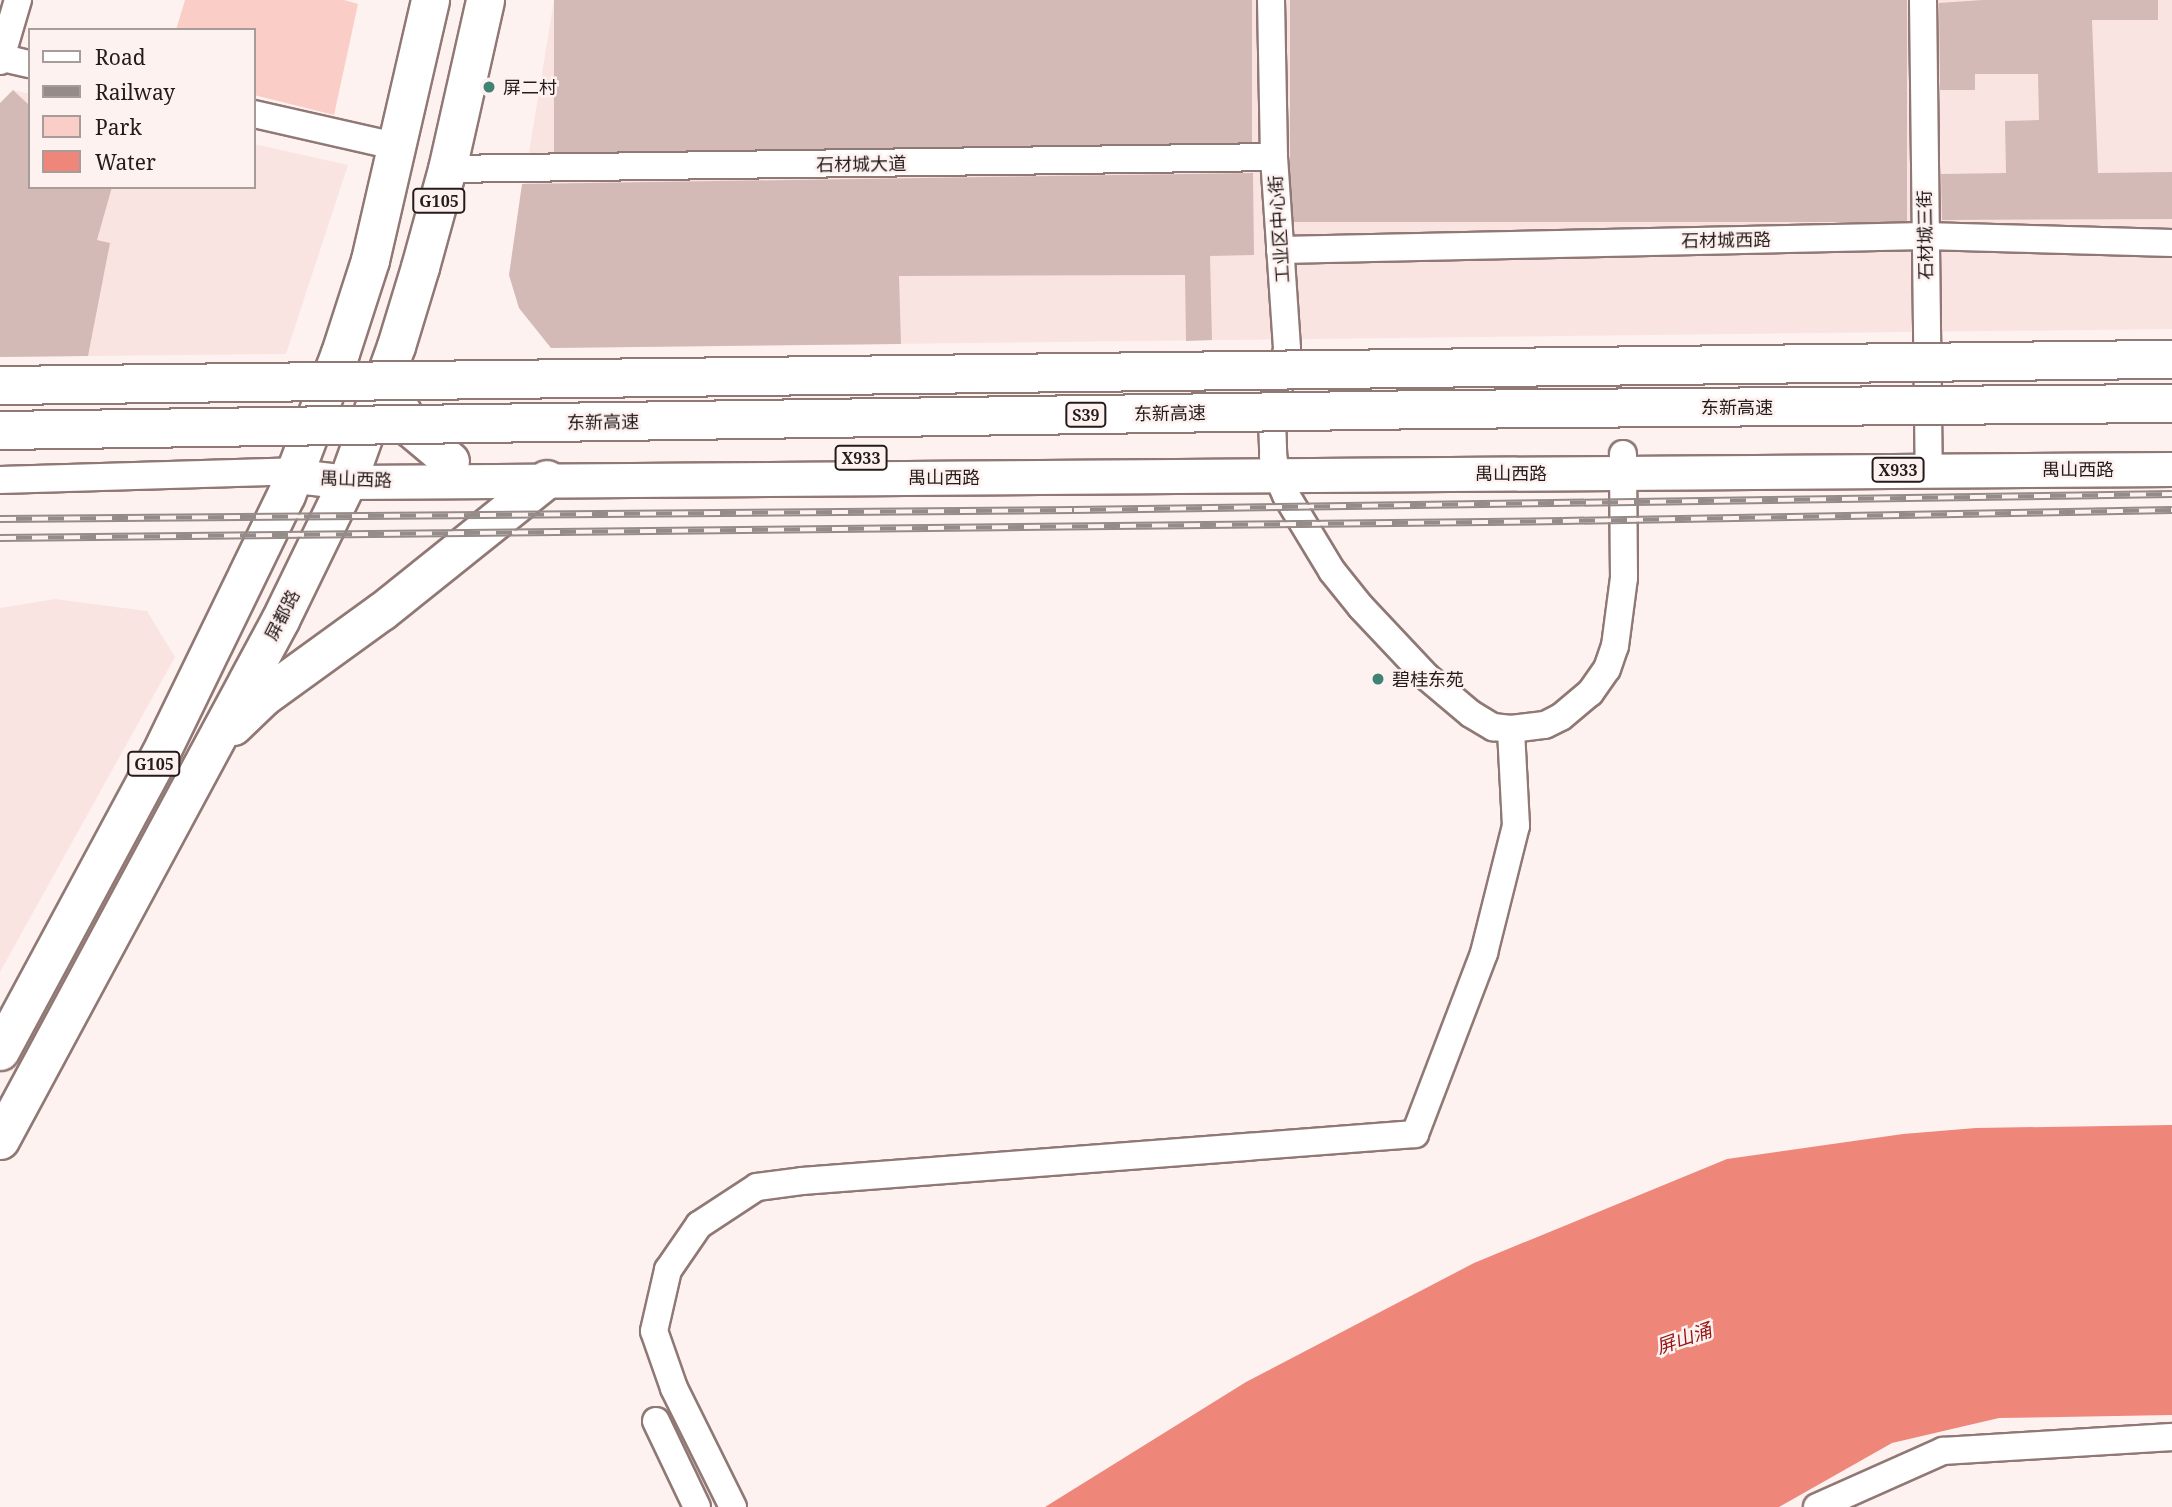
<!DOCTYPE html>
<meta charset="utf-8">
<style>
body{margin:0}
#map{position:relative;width:2172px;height:1507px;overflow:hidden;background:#fdf2f0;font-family:"Noto Serif","Noto Sans SC",serif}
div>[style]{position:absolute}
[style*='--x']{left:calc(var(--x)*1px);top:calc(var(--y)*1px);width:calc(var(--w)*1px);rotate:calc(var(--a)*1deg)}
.built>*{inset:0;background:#fae4e1}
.green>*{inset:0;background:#fbcdc7}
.water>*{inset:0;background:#ee867a}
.building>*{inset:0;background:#d4bab6;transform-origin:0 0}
.roads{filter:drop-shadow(2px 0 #907875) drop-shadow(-2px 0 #907875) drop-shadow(0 2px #907875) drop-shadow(0 -2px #907875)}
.minor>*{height:26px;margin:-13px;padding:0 13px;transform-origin:13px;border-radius:13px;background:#fff}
.major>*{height:33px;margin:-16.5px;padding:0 16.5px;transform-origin:16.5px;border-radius:16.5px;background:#fff}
.highway>*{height:37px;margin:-18.5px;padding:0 18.5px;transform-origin:18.5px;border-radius:18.5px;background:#fff}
.rail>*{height:8px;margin-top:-4px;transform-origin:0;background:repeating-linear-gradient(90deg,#fdf2f0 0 16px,#958b89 0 32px);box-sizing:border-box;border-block:2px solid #958b89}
.bridges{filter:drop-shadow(2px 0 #907875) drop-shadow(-2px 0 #907875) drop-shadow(0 2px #907875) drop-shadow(0 -2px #907875)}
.highway-bridge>*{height:37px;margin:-18.5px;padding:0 18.5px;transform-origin:18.5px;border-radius:18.5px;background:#fff}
.dots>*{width:19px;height:19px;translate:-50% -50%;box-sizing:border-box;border:4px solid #fdf2f0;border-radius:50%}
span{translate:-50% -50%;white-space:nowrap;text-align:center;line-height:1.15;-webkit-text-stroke:5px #fdf2f0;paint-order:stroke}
.shield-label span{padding:2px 5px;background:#fdf2f0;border:2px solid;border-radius:5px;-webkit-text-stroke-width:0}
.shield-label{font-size:16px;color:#241b1a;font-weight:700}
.poi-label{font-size:18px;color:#241b1a}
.left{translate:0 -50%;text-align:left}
.street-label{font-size:18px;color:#241b1a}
.water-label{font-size:19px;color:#931715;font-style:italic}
.legend{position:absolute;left:28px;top:28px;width:228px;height:161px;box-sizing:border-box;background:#fdf2f0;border:2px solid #a69c9a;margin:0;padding:9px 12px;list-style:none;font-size:21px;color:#241b1a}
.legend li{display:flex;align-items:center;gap:14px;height:35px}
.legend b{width:35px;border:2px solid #a69c9a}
</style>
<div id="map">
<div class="built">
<div style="clip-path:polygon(554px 0,2172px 0,2172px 329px,551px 348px,519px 308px,509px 275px)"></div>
<div style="clip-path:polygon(13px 90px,30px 94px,30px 187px,254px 187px,254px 144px,348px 165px,286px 354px,0 357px,0 103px)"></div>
<div style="clip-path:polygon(55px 599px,147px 611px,175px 657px,0 972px,0 608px)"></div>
</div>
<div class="green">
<div style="clip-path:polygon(185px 0,344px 0,358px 4px,334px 115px,254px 95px,254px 30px,176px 30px)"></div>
</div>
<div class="water">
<div style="clip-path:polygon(2172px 1125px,2172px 1415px,1999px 1418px,1892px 1443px,1779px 1507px,1045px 1507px,1246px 1382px,1474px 1263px,1727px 1159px,1903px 1134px,1976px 1128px)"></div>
</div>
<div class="building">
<div style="left:554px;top:0;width:698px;height:154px"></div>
<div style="left:1290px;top:0;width:617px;height:222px"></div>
<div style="clip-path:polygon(1982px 0,2158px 0,2158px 20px,2092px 20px,2098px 173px,2172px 172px,2172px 219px,1942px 220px,1941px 174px,2006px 173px,2005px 121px,2039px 120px,2038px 74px,1975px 74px,1975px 90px,1940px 90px,1939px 3px)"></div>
<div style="clip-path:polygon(13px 90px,30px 106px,30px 187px,112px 187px,97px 240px,110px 243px,88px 356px,0 357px,0 103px)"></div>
<div style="clip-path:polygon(1253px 173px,1254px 255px,1210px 256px,1212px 340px,1186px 341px,1185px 275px,899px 276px,901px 344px,551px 348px,519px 308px,509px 275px,522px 184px)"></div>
</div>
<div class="roads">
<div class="minor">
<div style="--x:1271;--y:0;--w:157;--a:88.9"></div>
<div style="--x:1274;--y:157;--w:192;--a:86.1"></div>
<div style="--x:1287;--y:349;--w:72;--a:102.1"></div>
<div style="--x:1272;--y:419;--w:37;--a:88"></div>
<div style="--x:1273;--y:456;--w:19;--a:78"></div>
<div style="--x:1277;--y:475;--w:22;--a:66"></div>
<div style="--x:1286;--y:495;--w:89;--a:58.8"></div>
<div style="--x:1332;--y:571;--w:46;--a:51.1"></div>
<div style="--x:1361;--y:607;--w:96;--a:46.7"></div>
<div style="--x:1427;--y:677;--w:57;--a:40.1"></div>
<div style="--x:1471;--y:714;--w:26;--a:31"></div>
<div style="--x:1493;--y:727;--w:18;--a:6"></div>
<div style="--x:1511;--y:729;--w:34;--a:-7"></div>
<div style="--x:1545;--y:725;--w:18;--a:-27"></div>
<div style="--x:1561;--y:717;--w:38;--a:-40"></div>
<div style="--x:1590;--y:693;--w:29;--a:-55"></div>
<div style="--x:1607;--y:669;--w:24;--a:-71"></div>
<div style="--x:1615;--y:646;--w:69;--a:-82.5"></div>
<div style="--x:1624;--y:578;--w:124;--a:-90.5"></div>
<div style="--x:1923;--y:0;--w:470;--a:89.3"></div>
<div style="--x:3;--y:58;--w:28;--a:13"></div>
<div style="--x:0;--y:61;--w:64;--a:-73.6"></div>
<div style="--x:254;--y:114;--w:145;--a:12.8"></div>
<div style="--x:447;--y:169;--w:827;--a:-0.83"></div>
<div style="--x:1280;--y:250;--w:645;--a:-1.24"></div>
<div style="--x:1925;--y:236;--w:247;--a:1.6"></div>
<div style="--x:0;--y:480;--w:295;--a:-1.7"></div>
<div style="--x:656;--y:1421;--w:95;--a:64.5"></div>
<div style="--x:733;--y:1507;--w:133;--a:-116.4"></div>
<div style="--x:674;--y:1388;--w:60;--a:-109.3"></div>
<div style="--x:654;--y:1331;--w:63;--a:-77.1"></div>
<div style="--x:668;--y:1270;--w:55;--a:-55.4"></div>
<div style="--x:699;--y:1225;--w:69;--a:-33.2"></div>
<div style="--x:757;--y:1187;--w:45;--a:-7.6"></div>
<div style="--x:802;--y:1181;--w:615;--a:-4.38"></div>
<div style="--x:1415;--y:1134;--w:194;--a:-69.1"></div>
<div style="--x:1484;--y:953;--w:131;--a:-75.9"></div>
<div style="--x:1516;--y:826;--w:97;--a:-93"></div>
<div style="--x:1817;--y:1507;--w:138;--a:-24"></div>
<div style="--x:1943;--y:1451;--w:229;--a:-3.5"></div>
</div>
<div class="major">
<div style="--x:295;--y:471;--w:12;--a:31"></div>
<div style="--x:305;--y:477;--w:42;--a:6.8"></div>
<div style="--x:347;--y:482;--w:1825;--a:-0.41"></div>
</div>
<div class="highway">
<div style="--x:397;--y:403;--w:29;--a:61"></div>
<div style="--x:411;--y:428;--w:51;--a:40.2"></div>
<div style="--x:233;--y:726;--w:42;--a:-44"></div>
<div style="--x:263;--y:697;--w:147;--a:-35.9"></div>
<div style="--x:382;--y:611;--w:211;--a:-38.7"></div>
<div style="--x:0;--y:1051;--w:335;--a:-61.7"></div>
<div style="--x:159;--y:756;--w:290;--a:-64.1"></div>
<div style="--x:286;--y:495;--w:152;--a:-69.2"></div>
<div style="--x:340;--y:353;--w:98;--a:-72.1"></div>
<div style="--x:370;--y:260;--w:267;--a:-77"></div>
<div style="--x:0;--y:1140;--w:591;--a:-61.7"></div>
<div style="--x:280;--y:620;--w:153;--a:-64.1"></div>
<div style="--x:347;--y:482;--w:145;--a:-70.2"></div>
<div style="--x:396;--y:346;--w:83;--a:-73.1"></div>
<div style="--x:420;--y:267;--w:102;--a:-74.6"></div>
<div style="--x:447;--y:169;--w:173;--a:-77.3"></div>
</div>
</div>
<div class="rail">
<div style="--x:0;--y:519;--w:1074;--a:-0.48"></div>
<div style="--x:1074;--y:510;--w:1098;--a:-0.83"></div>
<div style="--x:0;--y:538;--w:1563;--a:-0.62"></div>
<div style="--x:1563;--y:521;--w:609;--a:-1.03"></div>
</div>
<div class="bridges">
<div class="highway-bridge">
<div style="--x:0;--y:385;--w:2172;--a:-0.69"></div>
<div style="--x:0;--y:430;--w:1436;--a:-0.84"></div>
<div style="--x:1436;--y:409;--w:736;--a:-0.47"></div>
</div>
</div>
<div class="dots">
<div style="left:489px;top:87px;background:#408274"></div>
<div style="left:1378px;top:679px;background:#408274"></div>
</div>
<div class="shield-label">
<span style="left:439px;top:201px">G105</span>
<span style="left:1086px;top:415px">S39</span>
<span style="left:861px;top:458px">X933</span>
<span style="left:1898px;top:470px">X933</span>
<span style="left:154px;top:764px">G105</span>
</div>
<div class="poi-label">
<span class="left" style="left:503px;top:87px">屏二村</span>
<span class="left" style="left:1392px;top:679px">碧桂东苑</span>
</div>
<div class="street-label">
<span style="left:861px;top:164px;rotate:-1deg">石材城大道</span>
<span style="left:1279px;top:229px;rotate:-94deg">工业区中心街</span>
<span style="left:1925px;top:235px;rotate:-91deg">石材城三街</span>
<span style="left:1726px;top:240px;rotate:-1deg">石材城西路</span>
<span style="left:1737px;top:407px">东新高速</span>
<span style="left:1170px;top:413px;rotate:-1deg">东新高速</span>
<span style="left:603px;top:422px;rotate:-1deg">东新高速</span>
<span style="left:2078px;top:469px">禺山西路</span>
<span style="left:1511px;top:473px">禺山西路</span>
<span style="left:944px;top:477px">禺山西路</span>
<span style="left:356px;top:479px;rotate:2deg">禺山西路</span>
<span style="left:282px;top:615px;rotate:-63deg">屏都路</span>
</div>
<div class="water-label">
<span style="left:1684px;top:1339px;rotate:-19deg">屏山涌</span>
</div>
<ul class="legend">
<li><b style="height:9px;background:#fff"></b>Road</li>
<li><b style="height:9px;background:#958b89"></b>Railway</li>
<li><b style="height:19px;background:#fbcdc7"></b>Park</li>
<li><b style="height:19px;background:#ee867a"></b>Water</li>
</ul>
</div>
